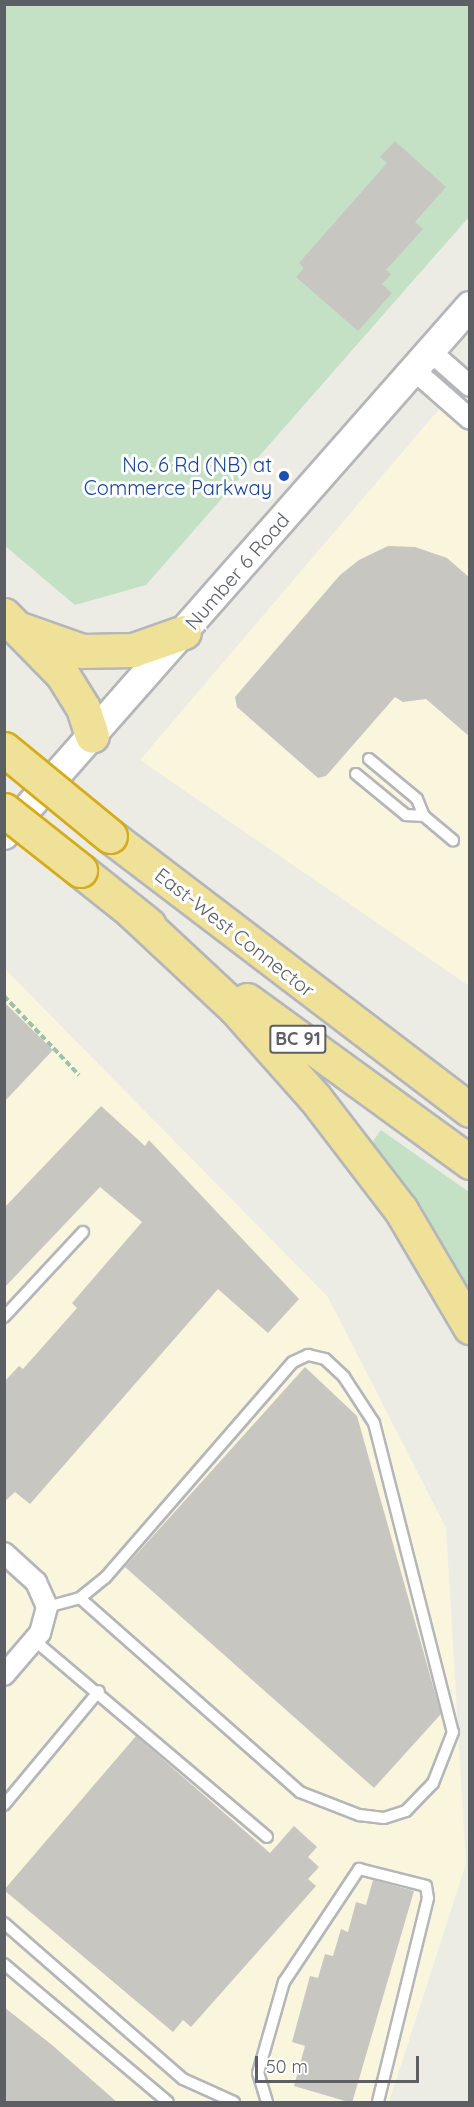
<!DOCTYPE html>
<style>
body{margin:0}
#map{position:relative;width:474px;height:2107px;overflow:hidden;background:#edece4;font-family:Quicksand,sans-serif}
div>[style]{position:absolute}
[style*='--x']{left:calc(var(--x)*1px);top:calc(var(--y)*1px);width:calc(var(--w)*1px);rotate:calc(var(--a)*1deg)}
.commercial>*{inset:0;background:#faf5dd}
.green>*{inset:0;background:#c4e1c6}
.building>*{inset:0;background:#c8c6c1}
.path>*{height:4px;margin-top:-2px;transform-origin:0;background:repeating-linear-gradient(90deg,#9dc2ab 0 6px,transparent 0 9px)}
.roads{filter:drop-shadow(2px 0 #b4b6ba) drop-shadow(-2px 0 #b4b6ba) drop-shadow(0 2px #b4b6ba) drop-shadow(0 -2px #b4b6ba)}
.service>*{height:10px;margin:-5px;padding:0 5px;transform-origin:5px;border-radius:5px;background:#fff}
.minor>*{height:20px;margin:-10px;padding:0 10px;transform-origin:10px;border-radius:10px;background:#fff}
.secondary>*{height:28px;margin:-14px;padding:0 14px;transform-origin:14px;border-radius:14px;background:#fff}
.motorway>*{height:33px;margin:-16.5px;padding:0 16.5px;transform-origin:16.5px;border-radius:16.5px;background:#f0e198}
.bridges{filter:drop-shadow(2px 0 #d6ab1b) drop-shadow(-2px 0 #d6ab1b) drop-shadow(0 2px #d6ab1b) drop-shadow(0 -2px #d6ab1b)}
.motorway-bridge>*{height:33px;margin:-16.5px;padding:0 16.5px;transform-origin:16.5px;border-radius:16.5px;background:#f0e198}
.dots>*{width:16px;height:16px;translate:-50% -50%;box-sizing:border-box;border:3px solid #fff;border-radius:50%}
span{translate:-50% -50%;white-space:nowrap;text-align:center;line-height:1.15;-webkit-text-stroke:6px #fff;paint-order:stroke}
.shield-label span{padding:2px 4px;background:#fff;border:2px solid;border-radius:4px;-webkit-text-stroke-width:0}
.shield-label{font-size:18px;color:#5c5f63;font-weight:700}
.transit-label{font-size:20px;color:#164399}
.right{translate:-100% -50%;text-align:right}
.street-label{font-size:20px;color:#5c5f63}
.frame{position:absolute;inset:0;border:6px solid #5c5f63;pointer-events:none}
.scale{position:absolute;left:255px;top:2056px;width:164px;height:27px;box-sizing:border-box;border:3px solid #5c5f63;border-top:0;padding-left:8px;font-size:18px;line-height:21px;white-space:nowrap;color:#5c5f63;-webkit-text-stroke:4px #fff;paint-order:stroke}
</style>
<div id="map">
<div class="commercial">
<div style="clip-path:polygon(469px 374px,469px 986px,140px 760px)"></div>
<div style="clip-path:polygon(4px 968px,328px 1297px,446px 1528px,466px 1864px,389px 2102px,5px 2102px)"></div>
</div>
<div class="green">
<div style="clip-path:polygon(4px 5px,469px 5px,469px 217px,146px 585px,75px 605px,5px 546px)"></div>
<div style="clip-path:polygon(381px 1130px,469px 1192px,469px 1301px,378px 1154px,373px 1141px)"></div>
</div>
<div class="building">
<div style="clip-path:polygon(395px 141px,446px 187px,415px 222px,423px 229px,386px 270px,391px 274px,382px 284px,392px 293px,358px 331px,296px 277px,304px 268px,299px 263px,387px 163px,380px 157px)"></div>
<div style="clip-path:polygon(388px 546px,415px 547px,447px 558px,470px 578px,470px 737px,426px 699px,403px 702px,395px 697px,326px 776px,318px 778px,237px 707px,235px 697px,340px 575px,359px 560px)"></div>
<div style="clip-path:polygon(4px 1002px,53px 1050px,4px 1102px)"></div>
<div style="clip-path:polygon(101px 1106px,145px 1146px,149px 1140px,299px 1299px,268px 1333px,218px 1289px,30px 1504px,15px 1492px,4px 1502px,4px 1382px,19px 1366px,23px 1369px,77px 1308px,72px 1303px,142px 1222px,100px 1187px,4px 1288px,4px 1208px)"></div>
<div style="clip-path:polygon(305px 1367px,357px 1416px,441px 1714px,374px 1788px,125px 1567px)"></div>
<div style="clip-path:polygon(136px 1736px,270px 1853px,294px 1826px,317px 1847px,308px 1857px,319px 1867px,308px 1879px,316px 1886px,191px 2027px,183px 2020px,173px 2032px,4px 1890px)"></div>
<div style="clip-path:polygon(373px 1880px,414px 1891px,352px 2103px,294px 2086px,305px 2046px,292px 2042px,310px 1976px,318px 1978px,325px 1954px,333px 1956px,341px 1929px,348px 1932px,356px 1902px,366px 1905px)"></div>
<div style="clip-path:polygon(4px 2007px,52px 2045px,118px 2103px,4px 2103px)"></div>
</div>
<div class="path">
<div style="--x:4;--y:996;--w:109;--a:46.5"></div>
</div>
<div class="roads">
<div class="service">
<div style="--x:369;--y:759;--w:62;--a:39.8"></div>
<div style="--x:417;--y:799;--w:18;--a:68"></div>
<div style="--x:356;--y:774;--w:65;--a:39.4"></div>
<div style="--x:406;--y:815;--w:18;--a:3"></div>
<div style="--x:424;--y:816;--w:38;--a:40"></div>
<div style="--x:4;--y:1317;--w:116;--a:-47.1"></div>
<div style="--x:47;--y:1607;--w:34;--a:-15"></div>
<div style="--x:80;--y:1598;--w:32;--a:-39"></div>
<div style="--x:105;--y:1578;--w:286;--a:-49"></div>
<div style="--x:293;--y:1362;--w:17;--a:-25"></div>
<div style="--x:308;--y:1355;--w:17;--a:13"></div>
<div style="--x:325;--y:1359;--w:26;--a:43"></div>
<div style="--x:344;--y:1377;--w:55;--a:56.9"></div>
<div style="--x:374;--y:1423;--w:319;--a:75.7"></div>
<div style="--x:453;--y:1732;--w:55;--a:111.4"></div>
<div style="--x:433;--y:1783;--w:39;--a:134"></div>
<div style="--x:406;--y:1811;--w:23;--a:162"></div>
<div style="--x:384;--y:1818;--w:25;--a:-173"></div>
<div style="--x:359;--y:1815;--w:63;--a:-158.7"></div>
<div style="--x:300;--y:1792;--w:293;--a:-138.6"></div>
<div style="--x:34;--y:1640;--w:305;--a:40.2"></div>
<div style="--x:4;--y:1805;--w:148;--a:-50.2"></div>
<div style="--x:4;--y:1923;--w:237;--a:41.1"></div>
<div style="--x:183;--y:2079;--w:56;--a:24.3"></div>
<div style="--x:4;--y:1964;--w:214;--a:40.1"></div>
<div style="--x:267;--y:2102;--w:30;--a:-107"></div>
<div style="--x:258;--y:2073;--w:95;--a:-74.1"></div>
<div style="--x:284;--y:1982;--w:136;--a:-56.4"></div>
<div style="--x:359;--y:1869;--w:69;--a:14.2"></div>
<div style="--x:426;--y:1886;--w:12;--a:81"></div>
<div style="--x:428;--y:1898;--w:210;--a:103.8"></div>
</div>
<div class="minor">
<div style="--x:430;--y:351;--w:53;--a:41.2"></div>
<div style="--x:414;--y:370;--w:74;--a:41.2"></div>
<div style="--x:4;--y:1553;--w:43;--a:42.2"></div>
<div style="--x:36;--y:1582;--w:27;--a:66"></div>
<div style="--x:47;--y:1607;--w:27;--a:105"></div>
<div style="--x:40;--y:1633;--w:55;--a:130.6"></div>
</div>
<div class="secondary">
<div style="--x:4;--y:835;--w:705;--a:-48.62"></div>
</div>
<div class="motorway">
<div style="--x:4;--y:615;--w:83;--a:45.5"></div>
<div style="--x:62;--y:674;--w:40;--a:58"></div>
<div style="--x:83;--y:708;--w:29;--a:72"></div>
<div style="--x:23;--y:630;--w:63;--a:19.6"></div>
<div style="--x:82;--y:651;--w:51;--a:-1.1"></div>
<div style="--x:133;--y:650;--w:54;--a:-19.4"></div>
<div style="--x:110;--y:836;--w:452;--a:37.3"></div>
<div style="--x:80;--y:870;--w:88;--a:38.6"></div>
<div style="--x:131;--y:911;--w:142;--a:43"></div>
<div style="--x:235;--y:1008;--w:120;--a:48.4"></div>
<div style="--x:315;--y:1098;--w:141;--a:52.5"></div>
<div style="--x:401;--y:1210;--w:136;--a:59.5"></div>
<div style="--x:247;--y:1000;--w:276;--a:36"></div>
</div>
</div>
<div class="bridges">
<div class="motorway-bridge">
<div style="--x:4;--y:749;--w:137;--a:39.4"></div>
<div style="--x:4;--y:810;--w:97;--a:38.3"></div>
</div>
</div>
<div class="dots">
<div style="left:284px;top:476px;background:#1a4fb4"></div>
</div>
<div class="shield-label">
<span style="left:298px;top:1039px">BC 91</span>
</div>
<div class="transit-label">
<span class="right" style="left:272px;top:476px">No. 6 Rd (NB) at<br>Commerce Parkway</span>
</div>
<div class="street-label">
<span style="left:237px;top:571px;rotate:-49deg">Number 6 Road</span>
<span style="left:235px;top:932px;rotate:38deg">East-West Connector</span>
</div>
<div class="frame"></div>
<div class="scale">50 m</div>
</div>
